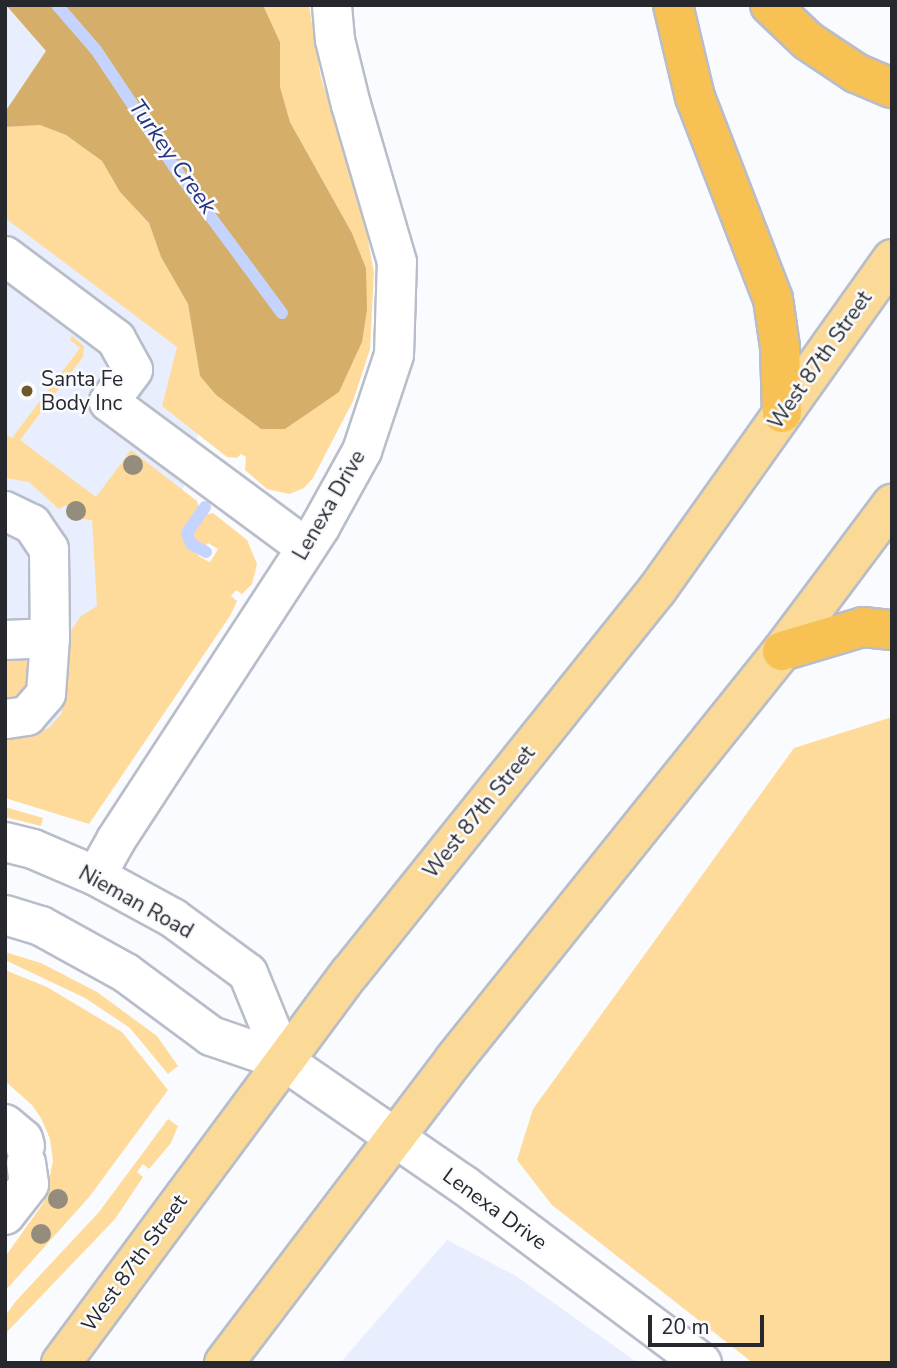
<!DOCTYPE html>
<style>
body{margin:0}
#map{position:relative;width:897px;height:1368px;overflow:hidden;background:#fafbfe;font-family:"Nunito Sans",sans-serif}
div>[style]{position:absolute}
[style*='--x']{left:calc(var(--x)*1px);top:calc(var(--y)*1px);width:calc(var(--w)*1px);rotate:calc(var(--a)*1deg)}
.built>*{inset:0;background:#e8eefe}
.green>*{inset:0;background:#ffdb9b}
.forest>*{inset:0;background:#d5af69}
.stream>*{height:12px;margin:-6px;padding:0 6px;transform-origin:6px;border-radius:6px;background:#c5d4fe}
.roads{filter:drop-shadow(2px 0 #b8bdca) drop-shadow(-2px 0 #b8bdca) drop-shadow(0 2px #b8bdca) drop-shadow(0 -2px #b8bdca)}
.minor>*{height:38px;margin:-19px;padding:0 19px;transform-origin:19px;border-radius:19px;background:#fff}
.major>*{height:38px;margin:-19px;padding:0 19px;transform-origin:19px;border-radius:19px;background:#fbda98}
.highway>*{height:38px;margin:-19px;padding:0 19px;transform-origin:19px;border-radius:19px;background:#f8c154}
.trees>*{width:20px;height:20px;margin:-10px;border-radius:50%;background:#948c7c}
.dots>*{width:19px;height:19px;translate:-50% -50%;box-sizing:border-box;border:4px solid #fafbfe;border-radius:50%}
span{translate:-50% -50%;white-space:nowrap;text-align:center;line-height:1.15;-webkit-text-stroke:5px #fafbfe;paint-order:stroke}
.street-label{font-size:21px;color:#26282d}
.poi-label{font-size:21px;color:#26282d}
.left{translate:0 -50%;text-align:left}
.water-label{font-size:23px;color:#23337f;font-style:italic}
.frame{position:absolute;inset:0;border:7px solid #26282d;pointer-events:none}
.scale{position:absolute;left:648px;top:1315px;width:116px;height:32px;box-sizing:border-box;border:4px solid #26282d;border-top:0;padding-left:9px;font-size:21px;line-height:24px;white-space:nowrap;color:#26282d;-webkit-text-stroke:5px #fafbfe;paint-order:stroke}
</style>
<div id="map">
<div class="built">
<div style="clip-path:polygon(5px 5px,263px 5px,216px 370px,118px 722px,5px 794px)"></div>
<div style="clip-path:polygon(447px 1240px,516px 1276px,638px 1363px,340px 1363px)"></div>
</div>
<div class="green">
<div style="clip-path:polygon(263px 5px,309px 5px,321px 78px,360px 195px,374px 273px,370px 349px,353px 401px,313px 478px,304px 488px,289px 494px,267px 489px,245px 470px,246px 457px,241px 454px,237px 458px,227px 457px,162px 406px,177px 347px,5px 218px,5px 127px,40px 125px,66px 135px,102px 161px,120px 192px,149px 223px,161px 257px,188px 304px,200px 376px,216px 395px,261px 429px,366px 268px,352px 233px,290px 122px,280px 88px,280px 42px)"></div>
<div style="clip-path:polygon(72px 336px,84px 346px,83px 357px,20px 440px,96px 497px,131px 450px,197px 501px,199px 508px,184px 535px,187px 544px,200px 557px,210px 562px,218px 549px,208px 543px,206px 546px,194px 542px,191px 533px,203px 515px,213px 513px,247px 540px,257px 564px,252px 584px,242px 594px,236px 590px,231px 596px,237px 601px,230px 616px,89px 824px,5px 798px,5px 736px,39px 733px,50px 727px,62px 713px,66px 638px,81px 616px,97px 606px,92px 520px,69px 518px,66px 517px,72px 513px,66px 505px,59px 509px,29px 482px,5px 478px,5px 434px,12px 438px,80px 348px,70px 340px)"></div>
<div style="clip-path:polygon(13px 656px,27px 661px,28px 690px,24px 698px,5px 703px,5px 665px)"></div>
<div style="clip-path:polygon(892px 717px,892px 1363px,753px 1363px,552px 1205px,517px 1160px,533px 1109px,794px 748px)"></div>
<div style="clip-path:polygon(5px 807px,43px 818px,41px 826px,5px 817px)"></div>
<div style="clip-path:polygon(5px 952px,41px 963px,97px 992px,157px 1036px,178px 1066px,168px 1074px,130px 1028px,85px 998px,5px 960px)"></div>
<div style="clip-path:polygon(5px 970px,47px 987px,122px 1032px,168px 1090px,90px 1196px,5px 1291px,5px 1257px,44px 1202px,53px 1161px,50px 1139px,41px 1118px,32px 1105px,5px 1081px)"></div>
<div style="clip-path:polygon(168px 1119px,178px 1126px,171px 1143px,149px 1169px,143px 1164px,137px 1172px,143px 1177px,115px 1219px,5px 1334px,5px 1316px,16px 1301px,99px 1212px)"></div>
</div>
<div class="forest">
<div style="clip-path:polygon(6px 5px,263px 5px,280px 42px,280px 87px,290px 122px,352px 233px,366px 268px,367px 310px,362px 342px,339px 392px,285px 429px,261px 429px,216px 395px,200px 376px,188px 304px,161px 257px,149px 223px,120px 192px,102px 161px,66px 135px,40px 125px,5px 127px,5px 112px,46px 51px)"></div>
</div>
<div class="stream">
<div style="--x:57;--y:5;--w:60;--a:49.1"></div>
<div style="--x:96;--y:50;--w:149;--a:56.2"></div>
<div style="--x:179;--y:174;--w:173;--a:53.5"></div>
<div style="--x:205;--y:507;--w:32;--a:125"></div>
<div style="--x:187;--y:533;--w:12;--a:70"></div>
<div style="--x:191;--y:544;--w:17;--a:28"></div>
</div>
<div class="roads">
<div class="minor">
<div style="--x:5;--y:256;--w:139;--a:36.8"></div>
<div style="--x:116;--y:339;--w:35;--a:61"></div>
<div style="--x:133;--y:370;--w:40;--a:127"></div>
<div style="--x:109;--y:402;--w:245;--a:36.5"></div>
<div style="--x:5;--y:511;--w:30;--a:26"></div>
<div style="--x:32;--y:524;--w:30;--a:56"></div>
<div style="--x:49;--y:549;--w:89;--a:89.4"></div>
<div style="--x:50;--y:638;--w:56;--a:94.1"></div>
<div style="--x:46;--y:694;--w:29;--a:131"></div>
<div style="--x:27;--y:716;--w:22;--a:172"></div>
<div style="--x:5;--y:640;--w:45;--a:-2.5"></div>
<div style="--x:5;--y:842;--w:29;--a:14"></div>
<div style="--x:33;--y:849;--w:69;--a:23.2"></div>
<div style="--x:96;--y:876;--w:88;--a:28.6"></div>
<div style="--x:173;--y:918;--w:93;--a:36.3"></div>
<div style="--x:248;--y:973;--w:95;--a:67.8"></div>
<div style="--x:96;--y:876;--w:41;--a:-60.9"></div>
<div style="--x:116;--y:840;--w:374;--a:-56.9"></div>
<div style="--x:320;--y:527;--w:87;--a:-61.1"></div>
<div style="--x:362;--y:451;--w:101;--a:-71.6"></div>
<div style="--x:394;--y:355;--w:93;--a:-88.2"></div>
<div style="--x:397;--y:262;--w:164;--a:-106.3"></div>
<div style="--x:351;--y:105;--w:67;--a:-103.8"></div>
<div style="--x:335;--y:40;--w:35;--a:-95"></div>
<div style="--x:5;--y:915;--w:38;--a:17"></div>
<div style="--x:41;--y:926;--w:97;--a:28.9"></div>
<div style="--x:126;--y:973;--w:106;--a:36.5"></div>
<div style="--x:211;--y:1036;--w:77;--a:18.9"></div>
<div style="--x:284;--y:1061;--w:219;--a:34.6"></div>
<div style="--x:464;--y:1185;--w:297;--a:36.8"></div>
<div style="--x:5;--y:1124;--w:23;--a:40"></div>
<div style="--x:23;--y:1139;--w:7;--a:74"></div>
<div style="--x:5;--y:1215;--w:39;--a:-52"></div>
<div style="--x:29;--y:1184;--w:21;--a:-98"></div>
</div>
<div class="major">
<div style="--x:61;--y:1363;--w:485;--a:-53.5"></div>
<div style="--x:350;--y:973;--w:491;--a:-51.3"></div>
<div style="--x:657;--y:590;--w:406;--a:-54.6"></div>
<div style="--x:224;--y:1363;--w:379;--a:-52.8"></div>
<div style="--x:453;--y:1061;--w:526;--a:-51.26"></div>
<div style="--x:782;--y:651;--w:184;--a:-53.2"></div>
</div>
<div class="highway">
<div style="--x:673;--y:5;--w:95;--a:76.6"></div>
<div style="--x:695;--y:97;--w:217;--a:68.9"></div>
<div style="--x:773;--y:299;--w:49;--a:81.7"></div>
<div style="--x:780;--y:347;--w:66;--a:88.3"></div>
<div style="--x:770;--y:5;--w:52;--a:43.5"></div>
<div style="--x:808;--y:41;--w:58;--a:33.7"></div>
<div style="--x:856;--y:73;--w:39;--a:23"></div>
<div style="--x:782;--y:651;--w:84;--a:-16.5"></div>
<div style="--x:863;--y:627;--w:29;--a:6"></div>
</div>
</div>
<div class="trees">
<div style="left:133px;top:465px"></div>
<div style="left:76px;top:511px"></div>
<div style="left:58px;top:1199px"></div>
<div style="left:41px;top:1234px"></div>
</div>
<div class="dots">
<div style="left:27px;top:391px;background:#705829"></div>
</div>
<div class="street-label">
<span style="left:820px;top:360px;rotate:-55deg">West 87th Street</span>
<span style="left:329px;top:505px;rotate:-60deg">Lenexa Drive</span>
<span style="left:479px;top:812px;rotate:-51deg">West 87th Street</span>
<span style="left:136px;top:902px;rotate:29deg">Nieman Road</span>
<span style="left:495px;top:1209px;rotate:36deg">Lenexa Drive</span>
<span style="left:134px;top:1263px;rotate:-54deg">West 87th Street</span>
</div>
<div class="poi-label">
<span class="left" style="left:41px;top:391px">Santa Fe<br>Body Inc</span>
</div>
<div class="water-label">
<span style="left:172px;top:157px;rotate:55deg">Turkey Creek</span>
</div>
<div class="frame"></div>
<div class="scale">20 m</div>
</div>
